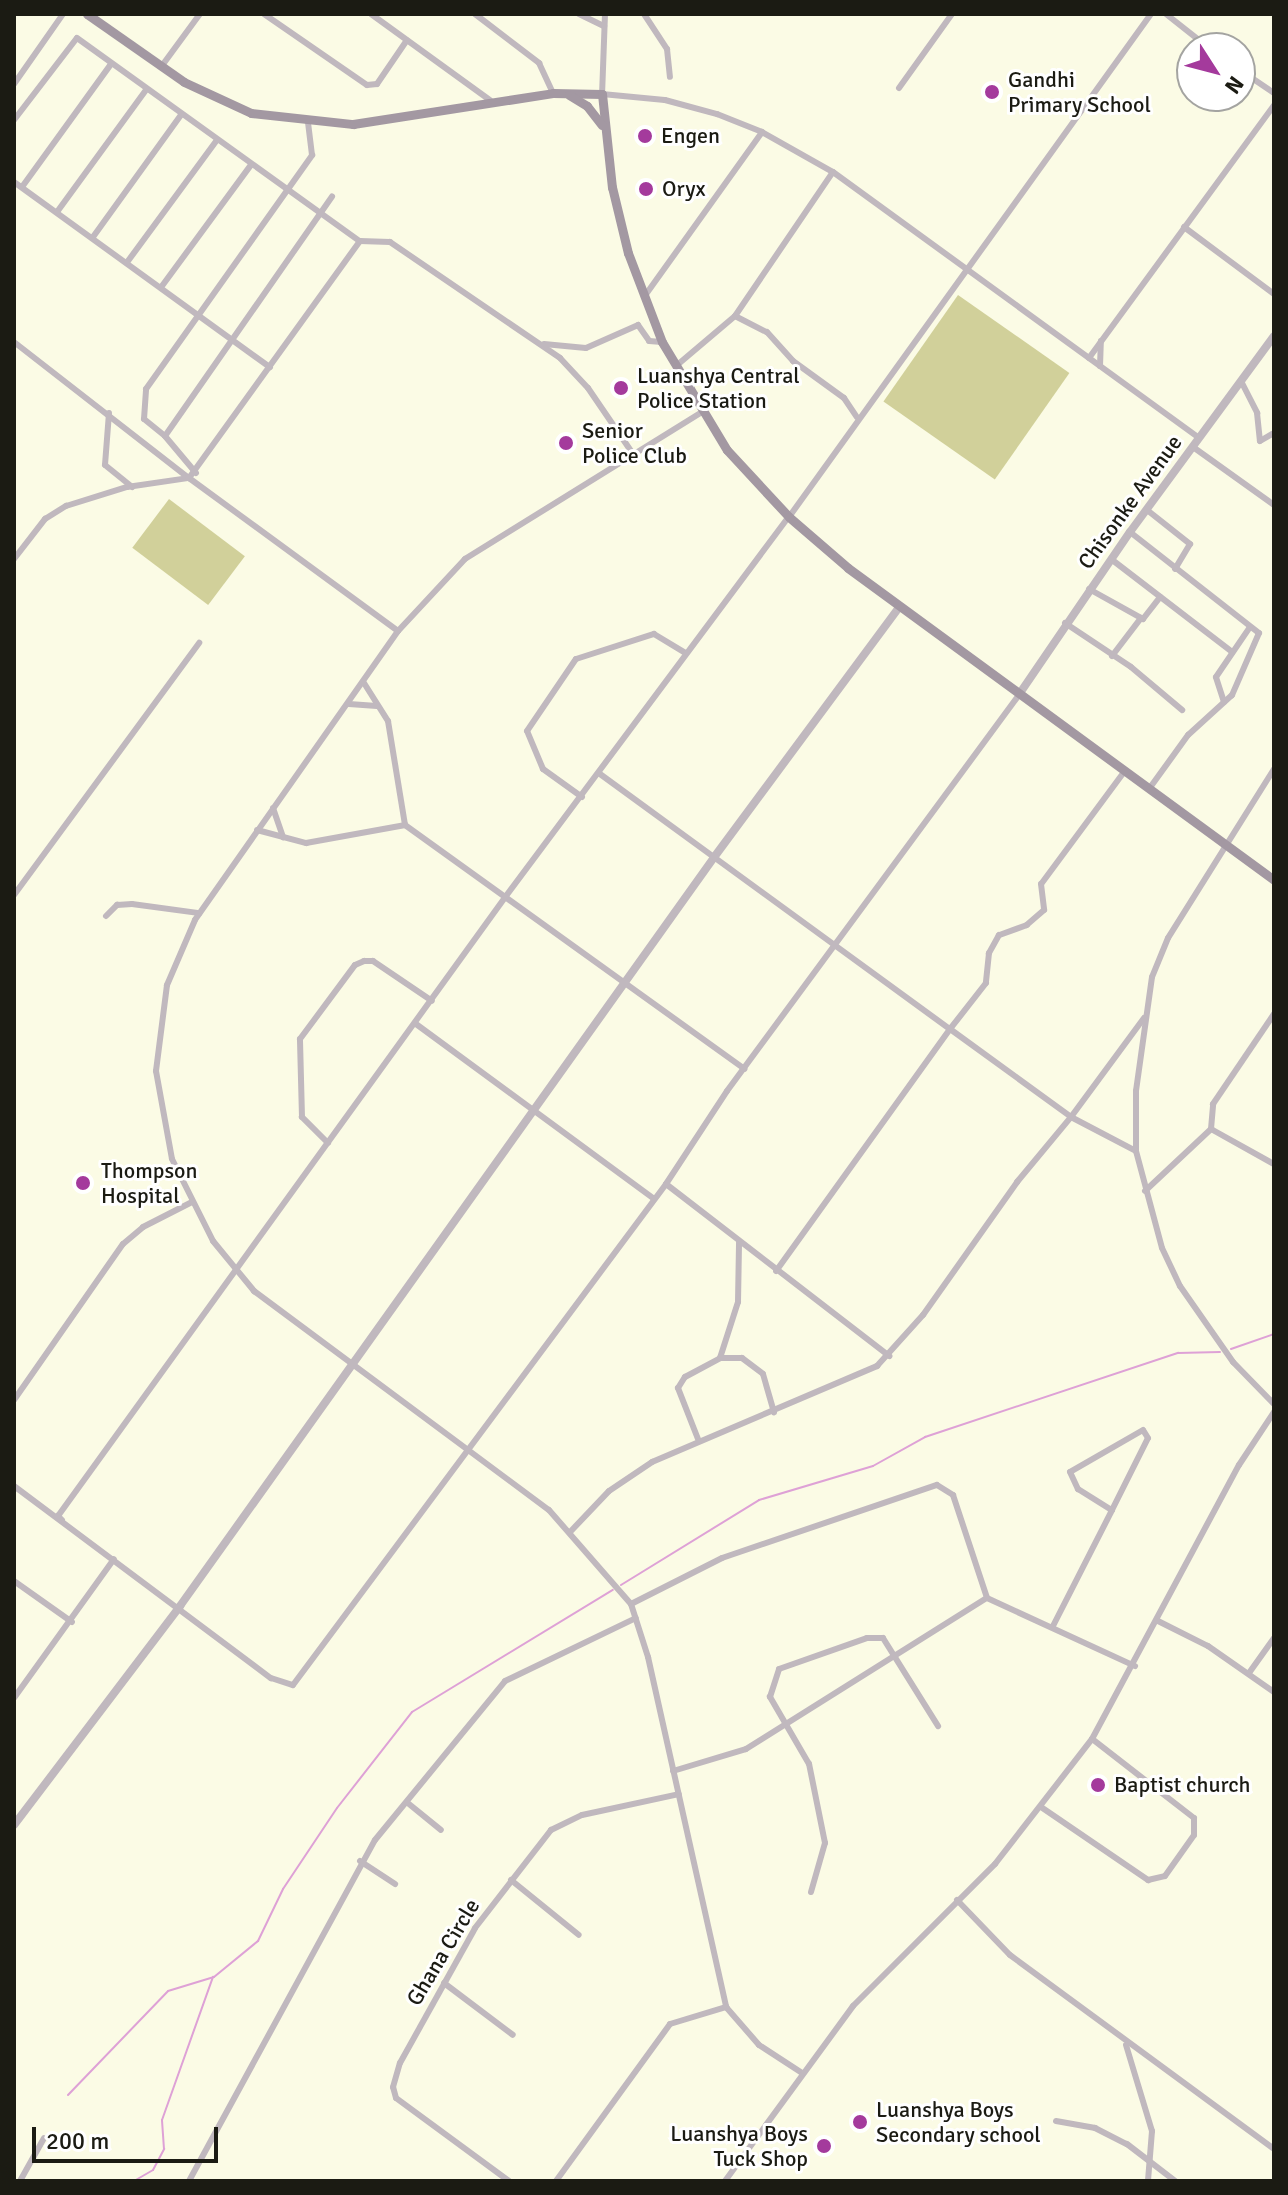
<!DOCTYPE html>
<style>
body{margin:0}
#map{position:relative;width:1288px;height:2195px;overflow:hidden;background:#fbfbe5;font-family:Signika,sans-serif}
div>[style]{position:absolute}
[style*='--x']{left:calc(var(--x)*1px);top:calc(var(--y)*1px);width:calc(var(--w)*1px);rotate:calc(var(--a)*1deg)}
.green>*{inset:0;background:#d1d09a;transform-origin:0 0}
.stream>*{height:2px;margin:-1px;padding:0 1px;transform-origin:1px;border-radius:1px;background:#dea1d6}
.minor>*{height:6px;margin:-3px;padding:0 3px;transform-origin:3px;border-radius:3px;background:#c0b8be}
.tertiary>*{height:8px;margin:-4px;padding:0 4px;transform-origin:4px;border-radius:4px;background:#c0b8be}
.secondary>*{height:9px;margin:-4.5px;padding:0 4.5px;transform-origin:4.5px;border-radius:4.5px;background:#a398a2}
.dots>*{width:22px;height:22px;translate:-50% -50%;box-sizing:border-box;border:4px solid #fff;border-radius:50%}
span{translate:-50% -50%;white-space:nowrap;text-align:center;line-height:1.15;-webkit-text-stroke:6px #fff;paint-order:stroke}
.poi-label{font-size:22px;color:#1b1b13}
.left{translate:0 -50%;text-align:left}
.right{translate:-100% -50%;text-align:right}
.street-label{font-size:22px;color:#1b1b13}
.frame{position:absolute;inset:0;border:16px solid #1b1b13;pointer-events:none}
.north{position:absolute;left:1176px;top:32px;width:80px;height:80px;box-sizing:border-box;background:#fff;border:2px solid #a4a4a1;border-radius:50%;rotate:126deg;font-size:22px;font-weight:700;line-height:32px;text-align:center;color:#1b1b13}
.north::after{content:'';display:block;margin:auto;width:28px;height:36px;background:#a43a9c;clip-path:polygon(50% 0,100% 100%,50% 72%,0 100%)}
.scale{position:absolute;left:32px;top:2127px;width:186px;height:36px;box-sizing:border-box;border:4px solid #1b1b13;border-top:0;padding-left:10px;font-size:24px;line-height:28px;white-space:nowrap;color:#1b1b13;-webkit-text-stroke:6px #fff;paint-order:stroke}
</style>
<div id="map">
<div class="green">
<div style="left:958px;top:295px;width:136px;height:130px;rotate:35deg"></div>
<div style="left:169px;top:499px;width:95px;height:61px;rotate:37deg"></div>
</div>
<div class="stream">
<div style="--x:1231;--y:1349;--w:46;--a:-19.2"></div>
<div style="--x:621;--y:1585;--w:162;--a:-31.6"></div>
<div style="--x:759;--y:1500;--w:119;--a:-16.6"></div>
<div style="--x:873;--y:1466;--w:60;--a:-29.1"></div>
<div style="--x:925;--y:1437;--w:267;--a:-18.4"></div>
<div style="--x:1178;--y:1353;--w:42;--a:-1.4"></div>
<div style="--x:68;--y:2095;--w:144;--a:-46.1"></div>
<div style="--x:168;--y:1991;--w:48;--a:-16.9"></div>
<div style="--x:214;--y:1977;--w:57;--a:-39.3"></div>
<div style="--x:258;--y:1941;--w:58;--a:-64.3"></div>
<div style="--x:283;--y:1889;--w:97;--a:-56.3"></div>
<div style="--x:337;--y:1808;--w:122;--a:-52"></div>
<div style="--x:412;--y:1712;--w:235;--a:-31.3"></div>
<div style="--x:134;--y:2181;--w:22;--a:-30"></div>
<div style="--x:153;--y:2170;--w:24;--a:-62"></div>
<div style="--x:164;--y:2149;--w:29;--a:-94"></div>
<div style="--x:162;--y:2120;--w:152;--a:-70.4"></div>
</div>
<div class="minor">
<div style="--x:264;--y:14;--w:125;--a:34.6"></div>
<div style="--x:367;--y:85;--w:10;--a:-6"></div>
<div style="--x:377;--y:84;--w:53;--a:-55.7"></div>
<div style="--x:371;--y:14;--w:147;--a:35.9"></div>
<div style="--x:475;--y:14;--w:81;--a:37.4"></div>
<div style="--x:539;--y:63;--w:33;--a:65"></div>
<div style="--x:579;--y:14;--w:28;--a:26"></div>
<div style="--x:605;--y:14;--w:80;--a:92.1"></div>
<div style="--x:602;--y:94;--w:63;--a:5.4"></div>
<div style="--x:665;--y:100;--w:54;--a:15.1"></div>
<div style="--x:717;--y:114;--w:48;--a:21.8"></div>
<div style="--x:762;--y:132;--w:81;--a:29.4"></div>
<div style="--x:833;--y:172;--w:452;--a:36"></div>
<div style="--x:644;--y:14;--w:42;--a:56.7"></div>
<div style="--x:667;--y:49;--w:28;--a:84"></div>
<div style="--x:1166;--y:14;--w:55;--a:38.3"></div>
<div style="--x:161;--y:67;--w:66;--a:-53.7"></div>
<div style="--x:1240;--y:70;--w:41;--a:34.1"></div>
<div style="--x:14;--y:84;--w:85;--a:-55"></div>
<div style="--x:899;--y:88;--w:91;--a:-54.4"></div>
<div style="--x:14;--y:120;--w:103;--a:-52.5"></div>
<div style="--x:77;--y:38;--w:348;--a:35.7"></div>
<div style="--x:14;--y:182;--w:316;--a:35.9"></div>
<div style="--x:22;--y:187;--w:152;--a:-54.1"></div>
<div style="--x:57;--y:212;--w:151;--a:-53.9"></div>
<div style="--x:1184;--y:227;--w:112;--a:36.7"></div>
<div style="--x:93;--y:237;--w:150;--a:-54.2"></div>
<div style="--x:128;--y:261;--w:149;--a:-53.7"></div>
<div style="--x:162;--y:286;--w:150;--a:-53.7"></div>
<div style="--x:644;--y:297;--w:203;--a:-54.4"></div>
<div style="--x:735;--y:316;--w:36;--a:27"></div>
<div style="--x:767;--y:332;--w:39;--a:48"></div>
<div style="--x:793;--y:361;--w:63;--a:36"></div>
<div style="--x:844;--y:398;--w:23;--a:56"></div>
<div style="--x:14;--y:342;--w:222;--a:37.9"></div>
<div style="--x:189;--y:478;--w:292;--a:-54.2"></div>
<div style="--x:360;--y:241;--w:30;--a:2"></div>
<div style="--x:390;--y:242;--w:206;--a:34.3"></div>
<div style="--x:560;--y:358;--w:41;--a:47"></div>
<div style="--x:588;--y:388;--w:76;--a:55.7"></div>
<div style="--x:544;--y:344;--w:42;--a:5.4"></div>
<div style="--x:586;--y:348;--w:57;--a:-23.9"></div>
<div style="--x:638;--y:325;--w:19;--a:55"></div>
<div style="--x:649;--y:341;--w:13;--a:4"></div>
<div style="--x:1089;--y:358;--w:313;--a:-53.8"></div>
<div style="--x:676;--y:366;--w:77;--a:-40.3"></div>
<div style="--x:735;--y:316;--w:174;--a:-55.8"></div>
<div style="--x:1100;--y:366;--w:25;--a:-88"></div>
<div style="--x:1241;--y:381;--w:36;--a:63"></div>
<div style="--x:1257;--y:413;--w:28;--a:84"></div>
<div style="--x:1260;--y:441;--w:16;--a:-30"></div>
<div style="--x:702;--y:412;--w:279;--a:148.2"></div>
<div style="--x:465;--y:559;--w:98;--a:132.9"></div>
<div style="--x:398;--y:631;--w:353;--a:125.1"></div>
<div style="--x:195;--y:920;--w:71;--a:113.3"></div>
<div style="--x:167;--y:985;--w:87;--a:97.3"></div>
<div style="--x:156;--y:1071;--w:89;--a:79.7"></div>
<div style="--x:172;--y:1159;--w:92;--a:63.4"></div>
<div style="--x:213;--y:1241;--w:65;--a:50.6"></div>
<div style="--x:254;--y:1291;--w:367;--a:36.6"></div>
<div style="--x:549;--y:1510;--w:125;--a:48.9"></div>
<div style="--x:631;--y:1604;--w:56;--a:72.2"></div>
<div style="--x:648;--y:1657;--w:359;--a:77.4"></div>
<div style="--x:726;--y:2007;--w:50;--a:49"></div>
<div style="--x:759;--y:2045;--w:51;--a:33.1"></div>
<div style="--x:109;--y:413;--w:52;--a:94.4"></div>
<div style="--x:105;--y:465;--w:35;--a:39"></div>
<div style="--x:165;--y:436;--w:27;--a:-141"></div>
<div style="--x:144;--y:419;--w:30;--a:-86"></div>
<div style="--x:146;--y:389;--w:287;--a:-54.6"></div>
<div style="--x:312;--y:155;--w:34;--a:-97"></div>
<div style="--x:1193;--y:447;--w:100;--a:35.6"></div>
<div style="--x:196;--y:473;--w:48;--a:-130"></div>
<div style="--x:165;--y:436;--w:292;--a:-55.1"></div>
<div style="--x:1147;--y:510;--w:55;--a:38.3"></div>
<div style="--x:1190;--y:544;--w:29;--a:121"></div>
<div style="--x:1130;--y:532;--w:164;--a:38.1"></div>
<div style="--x:1259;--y:633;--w:68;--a:113.5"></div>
<div style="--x:1232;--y:695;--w:59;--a:137.7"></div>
<div style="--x:1188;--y:735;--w:67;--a:125.8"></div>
<div style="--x:14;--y:559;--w:51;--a:-52.2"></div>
<div style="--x:45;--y:519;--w:25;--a:-32"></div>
<div style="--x:66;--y:506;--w:64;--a:-17.3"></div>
<div style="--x:127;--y:487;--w:63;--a:-8.3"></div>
<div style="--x:189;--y:478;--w:259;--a:36.2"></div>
<div style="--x:1111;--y:559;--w:153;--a:37.5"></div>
<div style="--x:1089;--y:589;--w:62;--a:29.1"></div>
<div style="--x:1143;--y:619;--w:28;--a:-52"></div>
<div style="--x:1065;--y:623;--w:79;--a:33.7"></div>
<div style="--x:1131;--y:667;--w:67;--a:40.1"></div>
<div style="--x:1112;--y:656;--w:48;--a:-52.7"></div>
<div style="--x:364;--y:683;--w:45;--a:57.7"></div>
<div style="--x:388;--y:721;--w:105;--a:80.7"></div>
<div style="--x:405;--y:825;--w:418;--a:35.7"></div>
<div style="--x:1224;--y:702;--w:26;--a:-108"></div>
<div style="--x:1216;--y:677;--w:60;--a:-55.8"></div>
<div style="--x:349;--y:704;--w:28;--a:4"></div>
<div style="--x:1274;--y:769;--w:199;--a:122.1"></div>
<div style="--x:1168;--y:938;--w:42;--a:112.3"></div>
<div style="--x:1152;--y:977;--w:115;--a:98"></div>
<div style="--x:1136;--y:1091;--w:60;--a:90"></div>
<div style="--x:1136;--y:1151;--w:100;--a:75"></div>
<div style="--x:1162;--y:1248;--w:42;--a:64.7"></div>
<div style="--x:1180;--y:1286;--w:93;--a:55.1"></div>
<div style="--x:1233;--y:1362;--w:59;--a:45.7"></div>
<div style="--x:1124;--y:772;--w:139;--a:126.5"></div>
<div style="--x:1041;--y:884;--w:26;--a:83"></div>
<div style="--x:1044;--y:910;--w:23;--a:139"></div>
<div style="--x:1027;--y:925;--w:30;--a:160"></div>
<div style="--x:999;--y:935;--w:21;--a:119"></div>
<div style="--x:989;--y:953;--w:30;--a:96"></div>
<div style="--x:986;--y:983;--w:58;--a:128"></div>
<div style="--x:950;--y:1029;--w:150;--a:36"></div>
<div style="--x:1071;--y:1117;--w:123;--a:-53.6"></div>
<div style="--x:600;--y:774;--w:433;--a:36.1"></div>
<div style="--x:950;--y:1029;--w:298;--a:125.7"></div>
<div style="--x:582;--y:797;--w:48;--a:-144.3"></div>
<div style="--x:543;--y:769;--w:41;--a:-112.8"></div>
<div style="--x:527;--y:731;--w:87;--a:-55.8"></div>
<div style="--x:576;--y:659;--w:82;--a:-17.8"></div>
<div style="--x:654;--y:634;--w:37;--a:31"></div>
<div style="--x:273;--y:808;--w:31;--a:71"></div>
<div style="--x:257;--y:830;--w:51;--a:14.9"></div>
<div style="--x:306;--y:843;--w:101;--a:-10.3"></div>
<div style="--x:14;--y:895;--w:313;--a:-53.7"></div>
<div style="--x:106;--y:916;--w:16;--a:-45"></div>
<div style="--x:117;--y:905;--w:15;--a:-4"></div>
<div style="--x:132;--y:904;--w:68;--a:7.7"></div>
<div style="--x:416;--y:1024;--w:295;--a:36.3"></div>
<div style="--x:1211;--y:1129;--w:72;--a:29.1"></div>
<div style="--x:328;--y:1143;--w:37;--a:-135"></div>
<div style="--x:302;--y:1117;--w:78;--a:-91.5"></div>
<div style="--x:300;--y:1039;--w:92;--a:-53.4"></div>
<div style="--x:355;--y:965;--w:10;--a:-24"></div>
<div style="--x:364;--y:961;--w:9;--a:0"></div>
<div style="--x:373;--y:961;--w:71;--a:34.1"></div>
<div style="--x:666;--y:1184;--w:282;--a:37.6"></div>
<div style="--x:1145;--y:1191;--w:91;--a:-43.2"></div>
<div style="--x:1211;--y:1129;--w:25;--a:-85"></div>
<div style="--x:1213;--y:1104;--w:109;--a:-55.9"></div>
<div style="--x:720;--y:1358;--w:59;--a:-72.2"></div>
<div style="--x:738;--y:1302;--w:60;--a:-89"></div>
<div style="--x:14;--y:1400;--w:190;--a:-55.1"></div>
<div style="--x:123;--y:1244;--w:26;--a:-40"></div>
<div style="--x:143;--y:1227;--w:55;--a:-27"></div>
<div style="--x:698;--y:1439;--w:55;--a:-111.4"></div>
<div style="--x:678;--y:1388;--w:13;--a:-58"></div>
<div style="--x:685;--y:1377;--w:40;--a:-28"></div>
<div style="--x:720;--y:1358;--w:22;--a:0"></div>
<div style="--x:742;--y:1358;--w:26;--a:37"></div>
<div style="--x:763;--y:1374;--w:40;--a:74"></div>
<div style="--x:14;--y:1486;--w:321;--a:36.8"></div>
<div style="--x:271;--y:1678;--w:23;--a:18"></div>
<div style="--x:293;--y:1685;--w:625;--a:-53.33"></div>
<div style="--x:666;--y:1184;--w:111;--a:-56.7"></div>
<div style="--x:727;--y:1091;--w:494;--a:-53.6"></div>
<div style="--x:62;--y:1520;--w:6;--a:-135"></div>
<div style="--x:58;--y:1516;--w:765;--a:-54.15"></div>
<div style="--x:506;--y:896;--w:473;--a:-53.3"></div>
<div style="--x:789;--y:517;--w:620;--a:-54.26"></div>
<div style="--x:571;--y:1531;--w:55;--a:-46.5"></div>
<div style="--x:609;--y:1491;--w:52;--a:-34"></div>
<div style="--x:652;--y:1462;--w:245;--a:-23.1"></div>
<div style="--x:877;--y:1366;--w:69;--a:-48"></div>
<div style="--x:923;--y:1315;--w:163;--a:-54.7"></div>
<div style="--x:1017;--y:1182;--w:85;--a:-50.3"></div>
<div style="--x:1071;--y:1117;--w:73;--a:27.6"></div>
<div style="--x:14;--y:1581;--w:71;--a:35.3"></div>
<div style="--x:631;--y:1604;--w:102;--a:-26.8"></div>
<div style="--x:722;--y:1558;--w:227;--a:-18.8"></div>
<div style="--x:937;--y:1485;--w:19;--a:32"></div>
<div style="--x:953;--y:1495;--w:108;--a:71.7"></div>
<div style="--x:987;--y:1598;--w:163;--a:24.7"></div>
<div style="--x:1158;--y:1621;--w:56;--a:26.6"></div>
<div style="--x:1208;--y:1646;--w:80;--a:34.9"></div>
<div style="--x:1053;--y:1626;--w:130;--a:-63"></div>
<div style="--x:1112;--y:1510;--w:80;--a:-63.4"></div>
<div style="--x:1148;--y:1438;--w:9;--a:-122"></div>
<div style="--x:1143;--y:1430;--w:84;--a:150.1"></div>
<div style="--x:1070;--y:1472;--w:19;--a:65"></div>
<div style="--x:1078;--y:1489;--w:40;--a:32"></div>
<div style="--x:1249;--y:1673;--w:43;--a:-54.5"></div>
<div style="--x:14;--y:1698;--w:171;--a:-54.3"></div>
<div style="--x:673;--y:1771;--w:76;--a:-16.8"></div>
<div style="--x:746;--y:1749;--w:284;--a:-32.1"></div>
<div style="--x:409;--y:1804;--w:41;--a:39.1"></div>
<div style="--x:1041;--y:1807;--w:130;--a:34.3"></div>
<div style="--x:1148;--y:1880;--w:17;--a:-13"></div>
<div style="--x:1165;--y:1876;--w:50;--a:-54.7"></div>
<div style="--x:1194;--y:1835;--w:17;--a:-90"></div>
<div style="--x:1194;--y:1818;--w:129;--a:-142.2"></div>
<div style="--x:360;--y:1861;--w:42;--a:33.3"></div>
<div style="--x:511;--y:1880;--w:87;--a:39"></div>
<div style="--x:811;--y:1892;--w:51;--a:-74.1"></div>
<div style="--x:825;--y:1843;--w:81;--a:-101.4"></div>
<div style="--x:809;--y:1764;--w:78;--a:-120.2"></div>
<div style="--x:770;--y:1697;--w:29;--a:-72"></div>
<div style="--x:779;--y:1669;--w:93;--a:-19.4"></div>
<div style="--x:867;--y:1638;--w:16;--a:0"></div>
<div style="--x:883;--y:1638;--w:104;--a:58"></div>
<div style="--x:957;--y:1900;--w:76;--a:46.1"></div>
<div style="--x:1010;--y:1955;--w:328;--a:36.3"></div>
<div style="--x:444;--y:1983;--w:86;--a:37"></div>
<div style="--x:1126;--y:2045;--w:90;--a:73.2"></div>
<div style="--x:1152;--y:2131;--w:50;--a:94.6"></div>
<div style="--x:1056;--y:2121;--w:40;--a:10"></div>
<div style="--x:1095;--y:2128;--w:36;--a:27"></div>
<div style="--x:1127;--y:2144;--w:61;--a:37.6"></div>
<div style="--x:20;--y:2181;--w:49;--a:-60.8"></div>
<div style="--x:189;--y:2181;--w:388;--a:-61.4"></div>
<div style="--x:375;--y:1840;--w:205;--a:-50.7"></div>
<div style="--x:505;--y:1681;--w:145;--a:-25.7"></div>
<div style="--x:509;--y:2181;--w:140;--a:-143.7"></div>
<div style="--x:396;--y:2098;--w:11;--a:-105"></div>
<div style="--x:393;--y:2087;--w:25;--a:-74"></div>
<div style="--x:400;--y:2063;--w:154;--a:-60.9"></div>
<div style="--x:475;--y:1928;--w:124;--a:-52.2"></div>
<div style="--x:551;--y:1830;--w:34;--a:-26"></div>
<div style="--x:582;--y:1815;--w:99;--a:-12.2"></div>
<div style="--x:556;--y:2181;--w:194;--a:-54"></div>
<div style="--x:670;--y:2024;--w:59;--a:-16.9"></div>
<div style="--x:725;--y:2181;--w:217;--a:-53.8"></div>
<div style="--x:853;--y:2006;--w:201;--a:-45"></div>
<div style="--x:995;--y:1864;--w:158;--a:-52.2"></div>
<div style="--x:1092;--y:1739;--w:311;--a:-61.8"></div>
<div style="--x:1239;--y:1465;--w:64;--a:-56.6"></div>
</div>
<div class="tertiary">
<div style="--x:1020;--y:693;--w:195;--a:-55.7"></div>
<div style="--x:1130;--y:532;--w:243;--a:-53.7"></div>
<div style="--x:14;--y:1825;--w:275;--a:-52.8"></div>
<div style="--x:180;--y:1606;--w:921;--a:-54.5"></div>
<div style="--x:715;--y:856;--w:310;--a:-53.5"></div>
</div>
<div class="secondary">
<div style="--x:87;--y:14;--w:118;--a:35"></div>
<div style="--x:184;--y:82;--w:74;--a:24.8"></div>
<div style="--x:251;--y:113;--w:103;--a:6.2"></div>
<div style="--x:353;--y:124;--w:202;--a:-8.8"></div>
<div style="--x:553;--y:93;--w:49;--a:1.2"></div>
<div style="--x:602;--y:94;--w:94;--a:83.9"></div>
<div style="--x:612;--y:187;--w:68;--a:76.4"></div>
<div style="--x:628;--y:253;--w:95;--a:69.1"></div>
<div style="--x:662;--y:342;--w:126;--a:59"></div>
<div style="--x:727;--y:450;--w:91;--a:47.2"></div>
<div style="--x:789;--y:517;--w:78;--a:40.8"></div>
<div style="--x:848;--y:568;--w:528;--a:36.22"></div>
<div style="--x:569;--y:95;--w:21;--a:31"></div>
<div style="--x:587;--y:106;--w:24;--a:52"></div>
</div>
<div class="dots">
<div style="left:992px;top:92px;background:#a43a9c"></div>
<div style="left:645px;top:136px;background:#a43a9c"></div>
<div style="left:646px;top:189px;background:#a43a9c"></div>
<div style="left:621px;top:388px;background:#a43a9c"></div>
<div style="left:566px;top:443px;background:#a43a9c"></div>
<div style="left:83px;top:1183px;background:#a43a9c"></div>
<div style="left:1098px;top:1785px;background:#a43a9c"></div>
<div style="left:860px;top:2122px;background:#a43a9c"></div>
<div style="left:824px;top:2146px;background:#a43a9c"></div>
</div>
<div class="poi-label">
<span class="left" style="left:1008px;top:92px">Gandhi<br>Primary School</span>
<span class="left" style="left:661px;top:136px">Engen</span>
<span class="left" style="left:662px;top:189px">Oryx</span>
<span class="left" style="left:637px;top:388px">Luanshya Central<br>Police Station</span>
<span class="left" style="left:582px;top:443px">Senior<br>Police Club</span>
<span class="left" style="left:101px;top:1183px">Thompson<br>Hospital</span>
<span class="left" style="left:1114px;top:1785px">Baptist church</span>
<span class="left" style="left:876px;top:2122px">Luanshya Boys<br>Secondary school</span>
<span class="right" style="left:808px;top:2146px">Luanshya Boys<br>Tuck Shop</span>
</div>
<div class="street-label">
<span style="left:1130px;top:502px;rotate:-54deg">Chisonke Avenue</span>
<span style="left:443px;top:1952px;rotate:-59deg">Ghana Circle</span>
</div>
<div class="frame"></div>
<div class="north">N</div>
<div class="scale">200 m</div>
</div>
